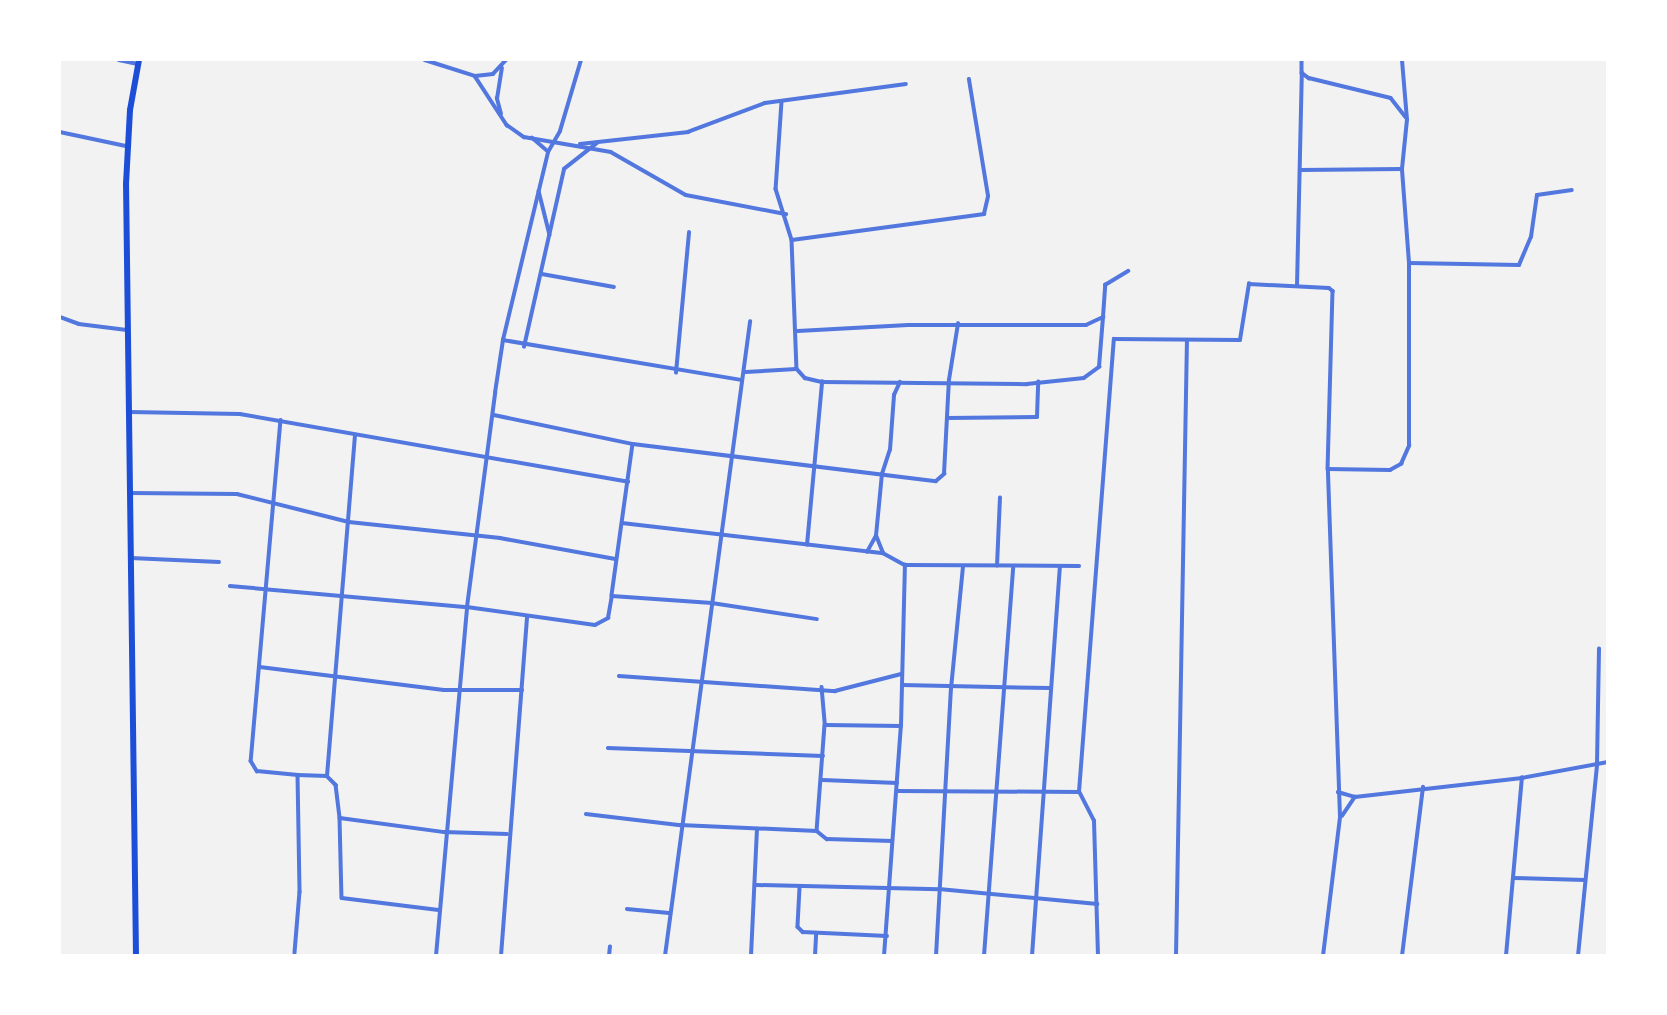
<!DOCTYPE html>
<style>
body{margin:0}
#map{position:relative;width:1667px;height:1015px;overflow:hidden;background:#f2f2f2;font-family:Poppins,sans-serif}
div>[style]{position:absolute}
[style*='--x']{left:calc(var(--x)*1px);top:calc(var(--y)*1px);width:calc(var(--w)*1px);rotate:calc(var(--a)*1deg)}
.minor>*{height:3.5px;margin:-1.75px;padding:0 1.75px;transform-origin:1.75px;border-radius:1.75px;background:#5277de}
.primary>*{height:6px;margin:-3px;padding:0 3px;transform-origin:3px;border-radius:3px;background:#1d4ed8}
span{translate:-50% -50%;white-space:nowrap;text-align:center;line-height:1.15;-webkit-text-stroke:7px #fff;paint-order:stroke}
.frame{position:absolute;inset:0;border:61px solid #fff;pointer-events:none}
</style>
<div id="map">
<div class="minor">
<div style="--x:119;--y:60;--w:19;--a:12"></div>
<div style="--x:425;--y:60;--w:52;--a:17.7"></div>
<div style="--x:475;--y:76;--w:59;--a:56.9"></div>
<div style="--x:507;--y:125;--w:21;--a:35"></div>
<div style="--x:524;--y:137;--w:88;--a:9.8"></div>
<div style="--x:611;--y:152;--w:86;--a:29.8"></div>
<div style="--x:686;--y:195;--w:102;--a:10.8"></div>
<div style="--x:1302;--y:60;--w:13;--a:90"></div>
<div style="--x:1302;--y:73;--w:9;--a:36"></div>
<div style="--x:1309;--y:78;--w:84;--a:13.7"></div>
<div style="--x:1391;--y:98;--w:24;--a:52"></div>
<div style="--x:475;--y:76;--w:18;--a:-6"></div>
<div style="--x:493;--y:74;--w:19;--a:-47"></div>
<div style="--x:782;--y:102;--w:87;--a:93.9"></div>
<div style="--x:776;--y:189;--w:53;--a:72.6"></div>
<div style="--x:792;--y:240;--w:129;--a:87.8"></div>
<div style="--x:797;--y:369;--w:12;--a:48"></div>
<div style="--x:805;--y:378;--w:17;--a:13"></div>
<div style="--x:822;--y:382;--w:205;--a:0.6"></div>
<div style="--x:1027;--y:384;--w:57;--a:-6"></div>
<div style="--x:1084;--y:378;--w:19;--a:-36"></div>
<div style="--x:1099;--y:367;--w:50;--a:-85.4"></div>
<div style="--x:501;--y:114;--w:16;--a:-105"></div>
<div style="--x:497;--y:99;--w:31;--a:-81"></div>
<div style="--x:60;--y:132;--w:67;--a:12"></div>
<div style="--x:580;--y:144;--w:109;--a:-6.3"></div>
<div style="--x:688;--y:132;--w:82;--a:-20.6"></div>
<div style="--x:765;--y:103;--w:142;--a:-7.7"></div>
<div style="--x:548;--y:152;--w:24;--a:-60"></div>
<div style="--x:560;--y:131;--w:74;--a:-73.5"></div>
<div style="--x:1300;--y:170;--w:102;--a:-0.6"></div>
<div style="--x:539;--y:191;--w:45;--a:76"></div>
<div style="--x:792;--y:240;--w:194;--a:-7.7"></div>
<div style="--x:984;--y:214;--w:18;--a:-77"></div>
<div style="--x:988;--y:196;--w:118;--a:-99.3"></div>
<div style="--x:1409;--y:263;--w:110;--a:1"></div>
<div style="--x:1519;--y:265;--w:30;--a:-67"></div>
<div style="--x:1531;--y:237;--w:42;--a:-81.9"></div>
<div style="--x:1537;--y:195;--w:35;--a:-8"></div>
<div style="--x:542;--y:274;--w:73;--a:10.2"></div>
<div style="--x:1297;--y:286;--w:213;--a:-88.7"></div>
<div style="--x:60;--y:317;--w:20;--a:20"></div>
<div style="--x:79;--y:324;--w:48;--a:7.1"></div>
<div style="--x:798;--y:331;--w:110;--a:-3.1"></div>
<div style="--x:908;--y:325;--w:178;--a:0"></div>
<div style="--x:1086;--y:325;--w:19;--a:-25"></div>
<div style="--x:1103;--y:317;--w:32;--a:-86"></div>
<div style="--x:1105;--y:285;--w:27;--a:-31"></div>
<div style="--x:503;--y:340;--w:241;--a:9.5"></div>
<div style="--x:524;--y:347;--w:182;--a:-77.3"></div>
<div style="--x:564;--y:169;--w:42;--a:-38.2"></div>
<div style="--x:746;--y:372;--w:50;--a:-3.4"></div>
<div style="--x:676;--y:373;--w:141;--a:-84.7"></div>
<div style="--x:130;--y:412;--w:110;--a:1"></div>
<div style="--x:240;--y:414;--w:394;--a:9.9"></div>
<div style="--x:494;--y:415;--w:142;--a:11.8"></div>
<div style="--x:633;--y:444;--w:305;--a:7"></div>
<div style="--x:936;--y:481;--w:11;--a:-41"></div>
<div style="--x:944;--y:474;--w:94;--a:-87"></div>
<div style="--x:949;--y:380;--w:57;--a:-80.9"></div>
<div style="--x:947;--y:418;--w:90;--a:-0.6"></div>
<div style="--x:1037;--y:417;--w:35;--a:-88"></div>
<div style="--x:281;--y:420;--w:342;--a:95"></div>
<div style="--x:251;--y:761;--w:12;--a:59"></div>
<div style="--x:257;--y:771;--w:41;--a:5.6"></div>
<div style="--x:298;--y:775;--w:117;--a:89"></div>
<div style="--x:300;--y:892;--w:61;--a:94.7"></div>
<div style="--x:633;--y:444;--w:153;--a:97.9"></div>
<div style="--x:612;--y:596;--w:100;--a:4"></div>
<div style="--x:712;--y:603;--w:106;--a:8.7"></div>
<div style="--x:130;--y:493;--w:107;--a:0.5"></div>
<div style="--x:237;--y:494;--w:115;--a:14"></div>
<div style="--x:349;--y:522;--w:152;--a:6"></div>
<div style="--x:500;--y:538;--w:117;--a:10.3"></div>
<div style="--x:622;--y:523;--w:263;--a:6.6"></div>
<div style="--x:883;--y:553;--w:25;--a:29"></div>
<div style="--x:905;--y:565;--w:174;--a:0.3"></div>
<div style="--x:807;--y:545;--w:164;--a:-84.7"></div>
<div style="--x:867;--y:552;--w:18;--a:-61"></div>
<div style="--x:883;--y:553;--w:18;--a:-112"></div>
<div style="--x:876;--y:536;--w:62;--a:-84.5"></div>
<div style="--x:882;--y:474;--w:25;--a:-72"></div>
<div style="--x:890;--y:450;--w:55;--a:-85.8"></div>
<div style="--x:894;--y:395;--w:14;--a:-65"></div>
<div style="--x:131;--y:558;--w:88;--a:2.6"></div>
<div style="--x:997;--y:566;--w:68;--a:-87.5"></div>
<div style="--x:230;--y:586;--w:238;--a:5.1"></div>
<div style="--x:467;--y:607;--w:129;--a:8"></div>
<div style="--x:595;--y:625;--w:15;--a:-28"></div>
<div style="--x:608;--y:618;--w:22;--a:-80"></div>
<div style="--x:260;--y:667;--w:185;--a:7.1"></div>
<div style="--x:444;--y:690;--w:78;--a:0"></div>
<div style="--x:619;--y:676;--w:217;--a:4"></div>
<div style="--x:835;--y:691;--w:68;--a:-14.4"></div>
<div style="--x:902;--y:685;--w:148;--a:1.2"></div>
<div style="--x:822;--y:687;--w:38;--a:85"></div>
<div style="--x:825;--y:725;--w:106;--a:94.3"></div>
<div style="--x:817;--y:831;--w:13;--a:39"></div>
<div style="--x:827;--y:839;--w:65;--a:1.8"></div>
<div style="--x:826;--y:725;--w:75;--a:0.8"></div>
<div style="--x:608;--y:748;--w:215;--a:2.1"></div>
<div style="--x:298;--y:775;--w:29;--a:2"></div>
<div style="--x:327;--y:776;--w:341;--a:-85.3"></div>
<div style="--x:327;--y:776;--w:13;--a:45"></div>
<div style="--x:336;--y:785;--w:33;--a:83"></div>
<div style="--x:340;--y:818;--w:105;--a:7.7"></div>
<div style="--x:444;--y:832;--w:63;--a:1.8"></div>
<div style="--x:823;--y:780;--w:74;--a:2.3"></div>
<div style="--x:897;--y:791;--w:182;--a:0.3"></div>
<div style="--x:1338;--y:792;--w:18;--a:16"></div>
<div style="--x:1355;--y:797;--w:168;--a:-6.5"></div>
<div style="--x:1522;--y:778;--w:87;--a:-10.5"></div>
<div style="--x:586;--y:814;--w:95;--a:6.7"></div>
<div style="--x:680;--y:825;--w:137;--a:2.5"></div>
<div style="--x:1342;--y:816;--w:23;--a:-56"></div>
<div style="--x:340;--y:818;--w:80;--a:88.6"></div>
<div style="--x:342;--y:898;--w:97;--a:7.1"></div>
<div style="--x:1513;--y:878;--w:72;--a:1.6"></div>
<div style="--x:757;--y:885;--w:182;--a:1.3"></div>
<div style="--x:939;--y:889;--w:159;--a:5.4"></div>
<div style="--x:800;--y:888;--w:39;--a:93"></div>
<div style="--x:798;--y:927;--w:7;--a:45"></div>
<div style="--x:803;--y:932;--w:84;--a:2.7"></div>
<div style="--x:627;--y:909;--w:42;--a:5.4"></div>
<div style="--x:436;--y:956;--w:350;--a:-84.9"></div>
<div style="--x:467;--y:607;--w:216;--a:-82.5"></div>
<div style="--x:495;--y:393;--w:54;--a:-81.4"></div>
<div style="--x:503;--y:340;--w:193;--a:-76.5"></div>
<div style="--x:548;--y:152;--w:21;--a:-139"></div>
<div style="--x:501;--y:956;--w:339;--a:-85.6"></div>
<div style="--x:609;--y:956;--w:9;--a:-84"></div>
<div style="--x:665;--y:956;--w:640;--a:-82.36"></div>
<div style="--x:751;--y:956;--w:127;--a:-87.3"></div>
<div style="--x:815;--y:956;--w:22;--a:-87"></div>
<div style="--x:884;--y:956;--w:231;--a:-85.8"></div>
<div style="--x:901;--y:726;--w:161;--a:-88.6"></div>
<div style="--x:936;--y:956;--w:267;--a:-86.8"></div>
<div style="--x:951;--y:689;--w:123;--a:-84.4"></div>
<div style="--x:984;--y:956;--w:390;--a:-85.7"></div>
<div style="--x:1032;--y:956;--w:390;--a:-85.9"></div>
<div style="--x:1098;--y:956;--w:135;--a:-91.7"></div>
<div style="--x:1094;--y:821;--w:33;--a:-117"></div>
<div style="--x:1079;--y:792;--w:454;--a:-85.6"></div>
<div style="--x:1114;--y:339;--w:126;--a:0.5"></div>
<div style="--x:1240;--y:340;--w:57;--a:-80.9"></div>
<div style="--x:1249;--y:284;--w:80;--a:2.9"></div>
<div style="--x:1329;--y:288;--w:5;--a:37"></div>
<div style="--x:1333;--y:291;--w:178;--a:91.6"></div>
<div style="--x:1176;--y:956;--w:615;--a:-88.98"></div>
<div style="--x:1323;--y:956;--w:140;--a:-83"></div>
<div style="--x:1340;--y:817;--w:348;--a:-92"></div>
<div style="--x:1328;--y:469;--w:62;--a:0.9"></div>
<div style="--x:1390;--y:470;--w:13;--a:-29"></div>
<div style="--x:1401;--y:464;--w:20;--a:-66"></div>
<div style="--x:1409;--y:446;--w:183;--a:-90"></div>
<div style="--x:1409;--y:263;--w:94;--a:-94.3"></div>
<div style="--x:1402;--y:169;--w:49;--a:-84.2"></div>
<div style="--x:1407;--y:120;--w:60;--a:-94.8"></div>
<div style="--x:1402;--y:956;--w:170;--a:-82.9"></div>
<div style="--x:1506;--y:956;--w:179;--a:-84.9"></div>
<div style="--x:1578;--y:956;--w:193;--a:-84.3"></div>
<div style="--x:1597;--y:764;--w:115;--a:-89"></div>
</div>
<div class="primary">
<div style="--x:136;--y:956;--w:772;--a:-90.74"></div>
<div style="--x:126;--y:184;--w:74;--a:-86.9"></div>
<div style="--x:130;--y:110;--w:51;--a:-79.8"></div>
</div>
<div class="frame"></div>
</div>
